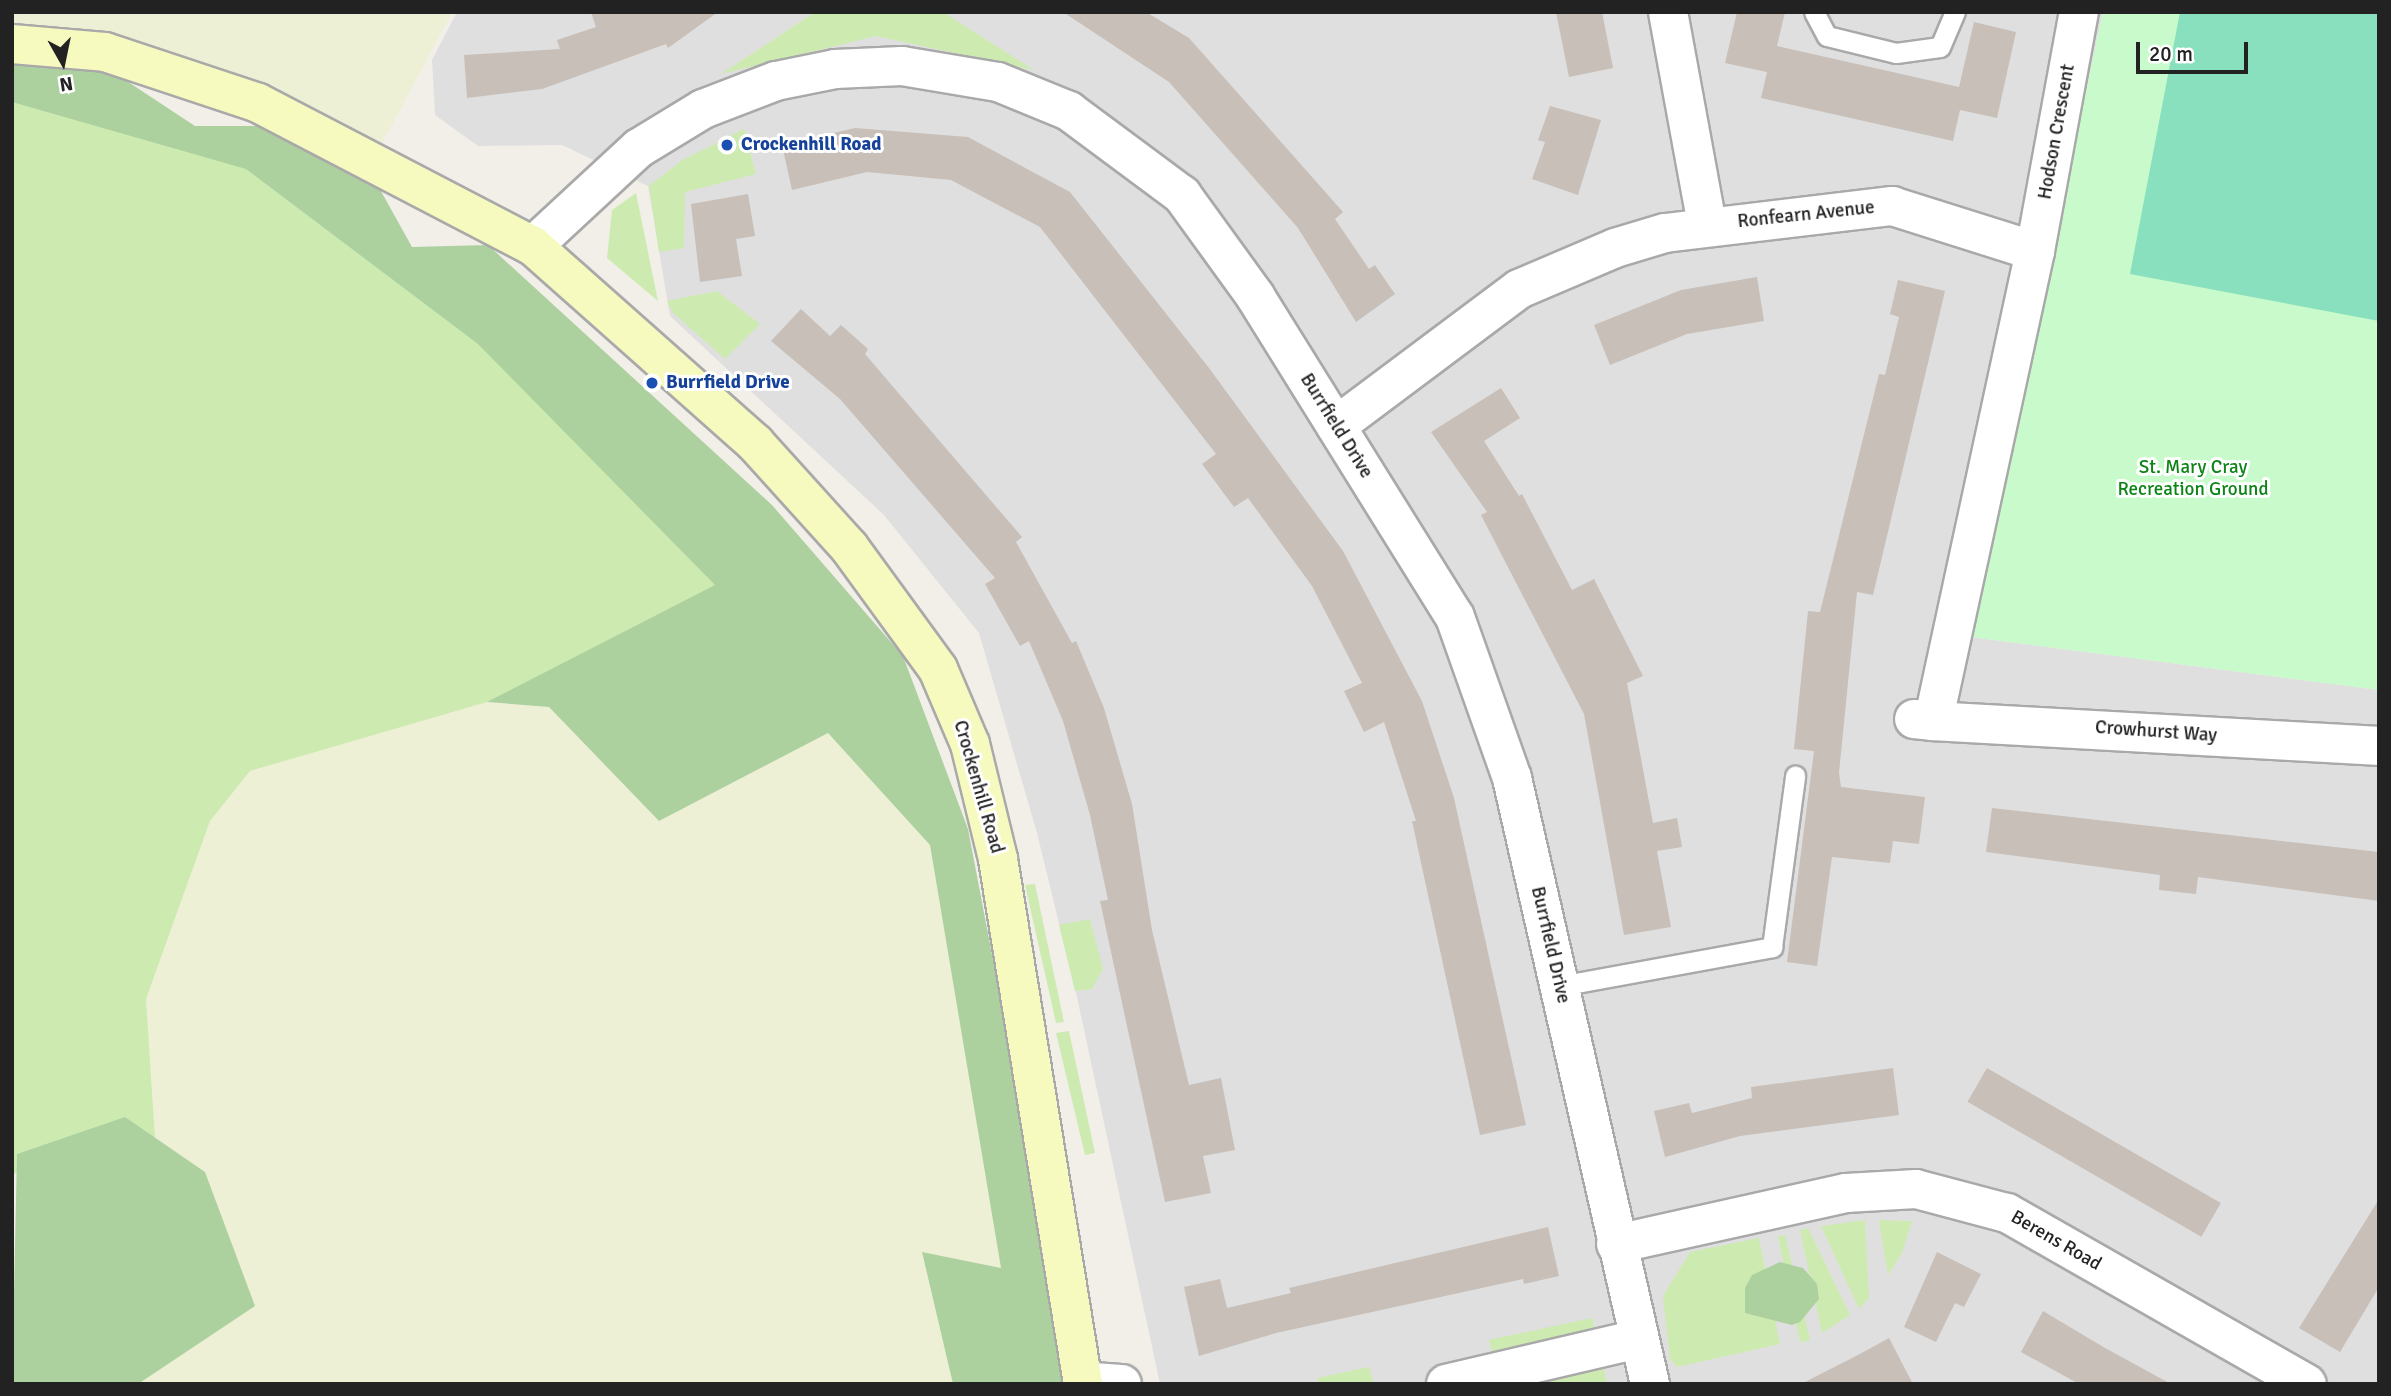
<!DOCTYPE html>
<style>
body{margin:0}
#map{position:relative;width:2391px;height:1396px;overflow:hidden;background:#f2efe9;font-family:Signika,sans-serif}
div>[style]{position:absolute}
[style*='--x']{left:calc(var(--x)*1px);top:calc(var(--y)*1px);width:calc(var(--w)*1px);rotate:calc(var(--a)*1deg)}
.residential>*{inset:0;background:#e0dfdf}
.farmland>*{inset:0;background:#eef0d5}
.grass>*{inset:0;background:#cdebb0;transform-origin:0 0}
.forest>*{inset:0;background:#add19e}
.park>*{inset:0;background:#c8facc}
.pitch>*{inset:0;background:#88e0be}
.building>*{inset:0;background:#c7bfb8;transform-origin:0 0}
.roads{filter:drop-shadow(2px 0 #a9a9a9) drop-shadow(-2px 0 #a9a9a9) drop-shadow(0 2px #a9a9a9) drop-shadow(0 -2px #a9a9a9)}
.service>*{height:19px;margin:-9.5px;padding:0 9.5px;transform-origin:9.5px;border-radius:9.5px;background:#fff}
.minor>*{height:38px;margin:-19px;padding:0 19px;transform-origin:19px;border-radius:19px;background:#fff}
.secondary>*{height:38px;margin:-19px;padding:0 19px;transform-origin:19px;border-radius:19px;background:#f7fabf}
.dots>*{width:19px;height:19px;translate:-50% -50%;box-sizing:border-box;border:4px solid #fff;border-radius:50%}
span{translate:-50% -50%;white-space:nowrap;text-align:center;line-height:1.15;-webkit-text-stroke:6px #fff;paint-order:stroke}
.street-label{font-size:19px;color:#222}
.transit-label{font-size:19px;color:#164399;font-weight:700}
.left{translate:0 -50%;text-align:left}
.park-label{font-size:19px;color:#0c8416}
.frame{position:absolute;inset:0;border:14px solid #222;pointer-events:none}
.north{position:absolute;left:28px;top:28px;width:70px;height:70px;-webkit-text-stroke:5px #fff;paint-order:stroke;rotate:171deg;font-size:19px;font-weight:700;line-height:28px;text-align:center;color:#222}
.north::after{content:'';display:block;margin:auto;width:24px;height:32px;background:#222;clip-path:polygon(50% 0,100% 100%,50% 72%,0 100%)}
.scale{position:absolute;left:2136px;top:42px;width:112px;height:32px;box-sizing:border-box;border:4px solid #222;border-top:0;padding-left:9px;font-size:21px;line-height:24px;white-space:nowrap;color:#222;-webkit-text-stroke:5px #fff;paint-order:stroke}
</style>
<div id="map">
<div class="residential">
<div style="clip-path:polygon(457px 12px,2103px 12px,1970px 637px,2379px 690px,2379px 1384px,1160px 1384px,1077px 997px,1037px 833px,979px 633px,884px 515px,670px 316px,648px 186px,562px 145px,478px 146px,435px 115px,432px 60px)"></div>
</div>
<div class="farmland">
<div style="clip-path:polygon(12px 12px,452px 12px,374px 159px,12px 40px)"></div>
<div style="clip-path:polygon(487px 702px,549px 707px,659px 821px,828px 733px,930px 845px,1001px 1268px,922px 1252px,953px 1384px,138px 1384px,145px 1377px,205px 1172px,155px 1138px,146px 999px,210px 821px,250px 771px,365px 727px)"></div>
</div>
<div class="grass">
<div style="clip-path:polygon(815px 12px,943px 12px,1034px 70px,876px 36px,721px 74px)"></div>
<div style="clip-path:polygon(12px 86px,300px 182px,811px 575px,487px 702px,250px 771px,210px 821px,146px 999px,155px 1138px,12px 1174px)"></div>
<div style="clip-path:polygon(744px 129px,756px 174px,685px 192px,684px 248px,659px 252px,649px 186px,681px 161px)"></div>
<div style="clip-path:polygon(636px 193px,658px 301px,607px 258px,612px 210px)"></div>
<div style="clip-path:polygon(717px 291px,760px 324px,725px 359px,673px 313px,667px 301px)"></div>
<div style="clip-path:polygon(1035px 884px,1064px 1022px,1056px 1023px,1025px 885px)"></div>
<div style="clip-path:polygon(1090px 919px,1103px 969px,1092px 989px,1075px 991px,1059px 925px)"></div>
<div style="clip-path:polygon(1069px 1031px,1095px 1153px,1085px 1155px,1056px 1033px)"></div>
<div style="clip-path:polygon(1865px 1220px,1869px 1298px,1859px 1309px,1821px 1226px)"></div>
<div style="clip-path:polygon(1879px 1220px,1912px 1221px,1902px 1253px,1888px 1275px)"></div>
<div style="clip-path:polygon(1808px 1228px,1850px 1315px,1822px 1333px,1800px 1230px)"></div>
<div style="clip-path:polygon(1785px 1235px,1810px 1340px,1800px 1342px,1778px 1236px)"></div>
<div style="clip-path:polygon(1759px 1238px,1780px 1344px,1677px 1367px,1670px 1359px,1663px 1296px,1690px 1252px)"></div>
<div style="left:1592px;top:1318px;width:25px;height:105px;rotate:78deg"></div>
<div style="clip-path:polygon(1602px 1361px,1607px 1384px,1498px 1384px)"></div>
<div style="clip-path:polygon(1369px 1367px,1374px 1384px,1319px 1384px,1317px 1378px)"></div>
</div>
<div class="forest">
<div style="clip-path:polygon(12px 55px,107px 68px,195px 126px,284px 126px,372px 175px,412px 247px,488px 245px,772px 505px,903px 656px,968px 829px,1021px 1106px,1062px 1384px,953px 1384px,922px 1252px,1001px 1268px,930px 845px,828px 733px,659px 821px,549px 707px,487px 702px,715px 585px,478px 344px,246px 169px,12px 102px)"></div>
<div style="clip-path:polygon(125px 1117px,205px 1172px,255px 1306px,138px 1384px,12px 1384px,17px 1154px)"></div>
<div style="clip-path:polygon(1780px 1262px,1803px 1268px,1817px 1284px,1819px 1299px,1800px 1322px,1792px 1325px,1745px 1313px,1745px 1288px,1752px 1275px)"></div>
</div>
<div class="park">
<div style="clip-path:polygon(2103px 12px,2379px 12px,2379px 690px,1970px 637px)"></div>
</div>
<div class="pitch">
<div style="clip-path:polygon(2180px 12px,2379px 12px,2379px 321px,2130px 274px)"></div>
</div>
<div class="building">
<div style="clip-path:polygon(591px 12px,718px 12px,668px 48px,666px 44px,542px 89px,467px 98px,464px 55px,560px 49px,557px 40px,596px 27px)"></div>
<div style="clip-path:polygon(1063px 12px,1146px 12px,1189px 38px,1343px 212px,1335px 219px,1369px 269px,1375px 265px,1395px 294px,1356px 322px,1298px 228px,1169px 82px)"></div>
<div style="clip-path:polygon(1556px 12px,1602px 12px,1613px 68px,1569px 77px)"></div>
<div style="clip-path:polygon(1737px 12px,1785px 12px,1777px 46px,1959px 87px,1974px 22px,2016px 32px,1997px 118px,1960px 110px,1953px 141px,1761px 98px,1767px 72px,1725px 63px)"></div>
<div style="clip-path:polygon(1550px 106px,1601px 120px,1578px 195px,1532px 179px,1545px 142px,1538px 140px)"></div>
<div style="clip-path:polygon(855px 128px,968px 137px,1070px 192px,1209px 368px,1343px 551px,1422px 701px,1454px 798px,1526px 1125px,1480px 1135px,1412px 821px,1416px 821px,1384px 722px,1364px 732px,1344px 691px,1362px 683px,1312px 586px,1248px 498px,1234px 507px,1202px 464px,1216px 454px,1040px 227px,951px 180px,867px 172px,792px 190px,782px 145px)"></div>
<div style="clip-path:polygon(748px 194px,755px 236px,736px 239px,742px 276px,700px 282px,691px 204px)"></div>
<div style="clip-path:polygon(1757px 277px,1764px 321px,1687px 334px,1610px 365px,1594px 325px,1681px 290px)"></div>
<div style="clip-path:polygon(1898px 280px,1945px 291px,1873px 595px,1857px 592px,1839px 773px,1841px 787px,1925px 797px,1919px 844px,1893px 841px,1890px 863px,1832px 857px,1817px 966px,1787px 962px,1814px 751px,1794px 749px,1808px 611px,1820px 612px,1879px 374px,1885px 375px,1899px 317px,1890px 314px)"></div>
<div style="clip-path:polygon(801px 309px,830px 336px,841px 325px,868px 349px,865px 354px,1022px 537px,1016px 542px,1072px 643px,1076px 641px,1104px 708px,1132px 804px,1152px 930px,1189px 1085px,1221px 1078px,1235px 1150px,1203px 1156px,1211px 1193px,1165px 1202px,1100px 901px,1108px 900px,1090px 815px,1063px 721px,1029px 641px,1020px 646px,985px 584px,995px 578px,840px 399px,771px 341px)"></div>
<div style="clip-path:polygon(1501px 388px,1520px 418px,1484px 441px,1519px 496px,1522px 494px,1572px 590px,1594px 579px,1643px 676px,1627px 683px,1653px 823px,1677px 818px,1682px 847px,1657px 851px,1671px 927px,1624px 935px,1584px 714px,1481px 515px,1487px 512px,1431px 432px)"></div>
<div style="clip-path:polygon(1992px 808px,2379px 852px,2379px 901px,2198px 877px,2196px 894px,2159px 890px,2160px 875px,1986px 852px)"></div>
<div style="clip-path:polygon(1893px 1068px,1899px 1115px,1740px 1136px,1665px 1157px,1654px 1111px,1689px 1103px,1692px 1113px,1752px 1098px,1751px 1087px)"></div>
<div style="left:1987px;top:1068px;width:270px;height:39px;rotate:30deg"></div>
<div style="clip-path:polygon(2379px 1199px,2379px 1287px,2340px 1352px,2299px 1328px)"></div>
<div style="clip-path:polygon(1548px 1227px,1559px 1276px,1524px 1284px,1523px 1279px,1276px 1333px,1199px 1356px,1184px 1287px,1220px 1279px,1227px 1308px,1291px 1293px,1289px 1288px)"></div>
<div style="clip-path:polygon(1937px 1252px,1981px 1274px,1964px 1307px,1955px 1303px,1936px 1342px,1904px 1327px)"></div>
<div style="clip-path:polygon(2043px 1311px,2105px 1348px,2171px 1384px,2079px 1384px,2021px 1352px)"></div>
<div style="clip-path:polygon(1889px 1338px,1913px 1384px,1801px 1384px,1858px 1355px)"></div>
</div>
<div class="roads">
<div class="service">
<div style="--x:1814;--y:12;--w:27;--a:62"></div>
<div style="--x:1827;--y:36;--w:71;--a:13.8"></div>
<div style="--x:1896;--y:53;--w:44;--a:-7.8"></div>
<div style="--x:1940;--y:47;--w:38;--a:-67"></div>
<div style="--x:1560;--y:986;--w:216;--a:-10.4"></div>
<div style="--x:1772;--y:947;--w:173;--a:-82.3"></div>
</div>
<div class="minor">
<div style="--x:1668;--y:12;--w:217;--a:79.6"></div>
<div style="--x:533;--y:246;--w:144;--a:-42.8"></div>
<div style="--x:639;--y:148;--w:75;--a:-31.4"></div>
<div style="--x:703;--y:109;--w:78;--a:-21"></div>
<div style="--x:776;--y:81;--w:60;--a:-11.5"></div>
<div style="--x:835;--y:69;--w:67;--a:-2.6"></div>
<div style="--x:902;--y:66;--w:97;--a:9.5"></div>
<div style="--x:998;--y:82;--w:77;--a:22.2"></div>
<div style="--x:1069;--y:111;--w:141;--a:36.6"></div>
<div style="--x:1182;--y:195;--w:125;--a:54.1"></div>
<div style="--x:1255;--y:296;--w:378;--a:58.1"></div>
<div style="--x:1455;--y:617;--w:171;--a:70.5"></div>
<div style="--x:1512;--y:778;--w:622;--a:77.17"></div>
<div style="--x:2035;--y:251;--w:243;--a:-79.6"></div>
<div style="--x:1336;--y:426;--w:229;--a:-36.8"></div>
<div style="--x:1519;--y:289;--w:104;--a:-23.1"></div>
<div style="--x:1615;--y:248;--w:52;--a:-16.7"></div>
<div style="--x:1665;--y:233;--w:229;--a:-6.8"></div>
<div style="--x:1892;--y:206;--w:150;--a:17.5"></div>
<div style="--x:2035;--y:251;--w:481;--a:102.2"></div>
<div style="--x:1933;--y:721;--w:19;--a:-174"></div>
<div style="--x:1933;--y:721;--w:447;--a:3.2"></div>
<div style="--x:1616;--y:1244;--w:236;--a:-12.5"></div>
<div style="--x:1846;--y:1193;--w:70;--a:-3.3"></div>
<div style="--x:1916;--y:1189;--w:94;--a:14.8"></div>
<div style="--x:2007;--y:1213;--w:345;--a:29.7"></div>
<div style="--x:1082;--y:1381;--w:40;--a:4.3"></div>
<div style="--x:1446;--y:1384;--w:197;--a:-13.2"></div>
</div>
<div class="secondary">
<div style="--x:12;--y:44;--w:93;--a:4.9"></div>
<div style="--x:105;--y:52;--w:161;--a:18.4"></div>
<div style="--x:258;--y:103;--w:310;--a:27.5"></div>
<div style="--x:533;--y:246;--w:297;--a:41.6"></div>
<div style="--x:755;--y:443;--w:140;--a:47.9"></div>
<div style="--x:849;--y:547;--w:151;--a:53.9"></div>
<div style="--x:938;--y:669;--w:82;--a:66.9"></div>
<div style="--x:970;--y:744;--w:118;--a:76.3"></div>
<div style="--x:998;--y:859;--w:532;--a:80.8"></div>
</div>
</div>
<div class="dots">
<div style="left:727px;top:145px;background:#1a4fb4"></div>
<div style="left:652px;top:383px;background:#1a4fb4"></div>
</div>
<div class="street-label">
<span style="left:2057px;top:132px;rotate:-80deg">Hodson Crescent</span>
<span style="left:1806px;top:215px;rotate:-6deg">Ronfearn Avenue</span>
<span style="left:1336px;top:426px;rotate:58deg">Burrfield Drive</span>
<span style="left:2156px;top:732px;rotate:4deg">Crowhurst Way</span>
<span style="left:978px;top:787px;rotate:74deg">Crockenhill Road</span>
<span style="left:1550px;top:945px;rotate:77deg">Burrfield Drive</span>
<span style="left:2056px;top:1241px;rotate:30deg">Berens Road</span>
</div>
<div class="transit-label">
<span class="left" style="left:741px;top:145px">Crockenhill Road</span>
<span class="left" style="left:666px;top:383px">Burrfield Drive</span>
</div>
<div class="park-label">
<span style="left:2193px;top:479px">St. Mary Cray<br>Recreation Ground</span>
</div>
<div class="frame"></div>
<div class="north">N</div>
<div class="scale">20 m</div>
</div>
